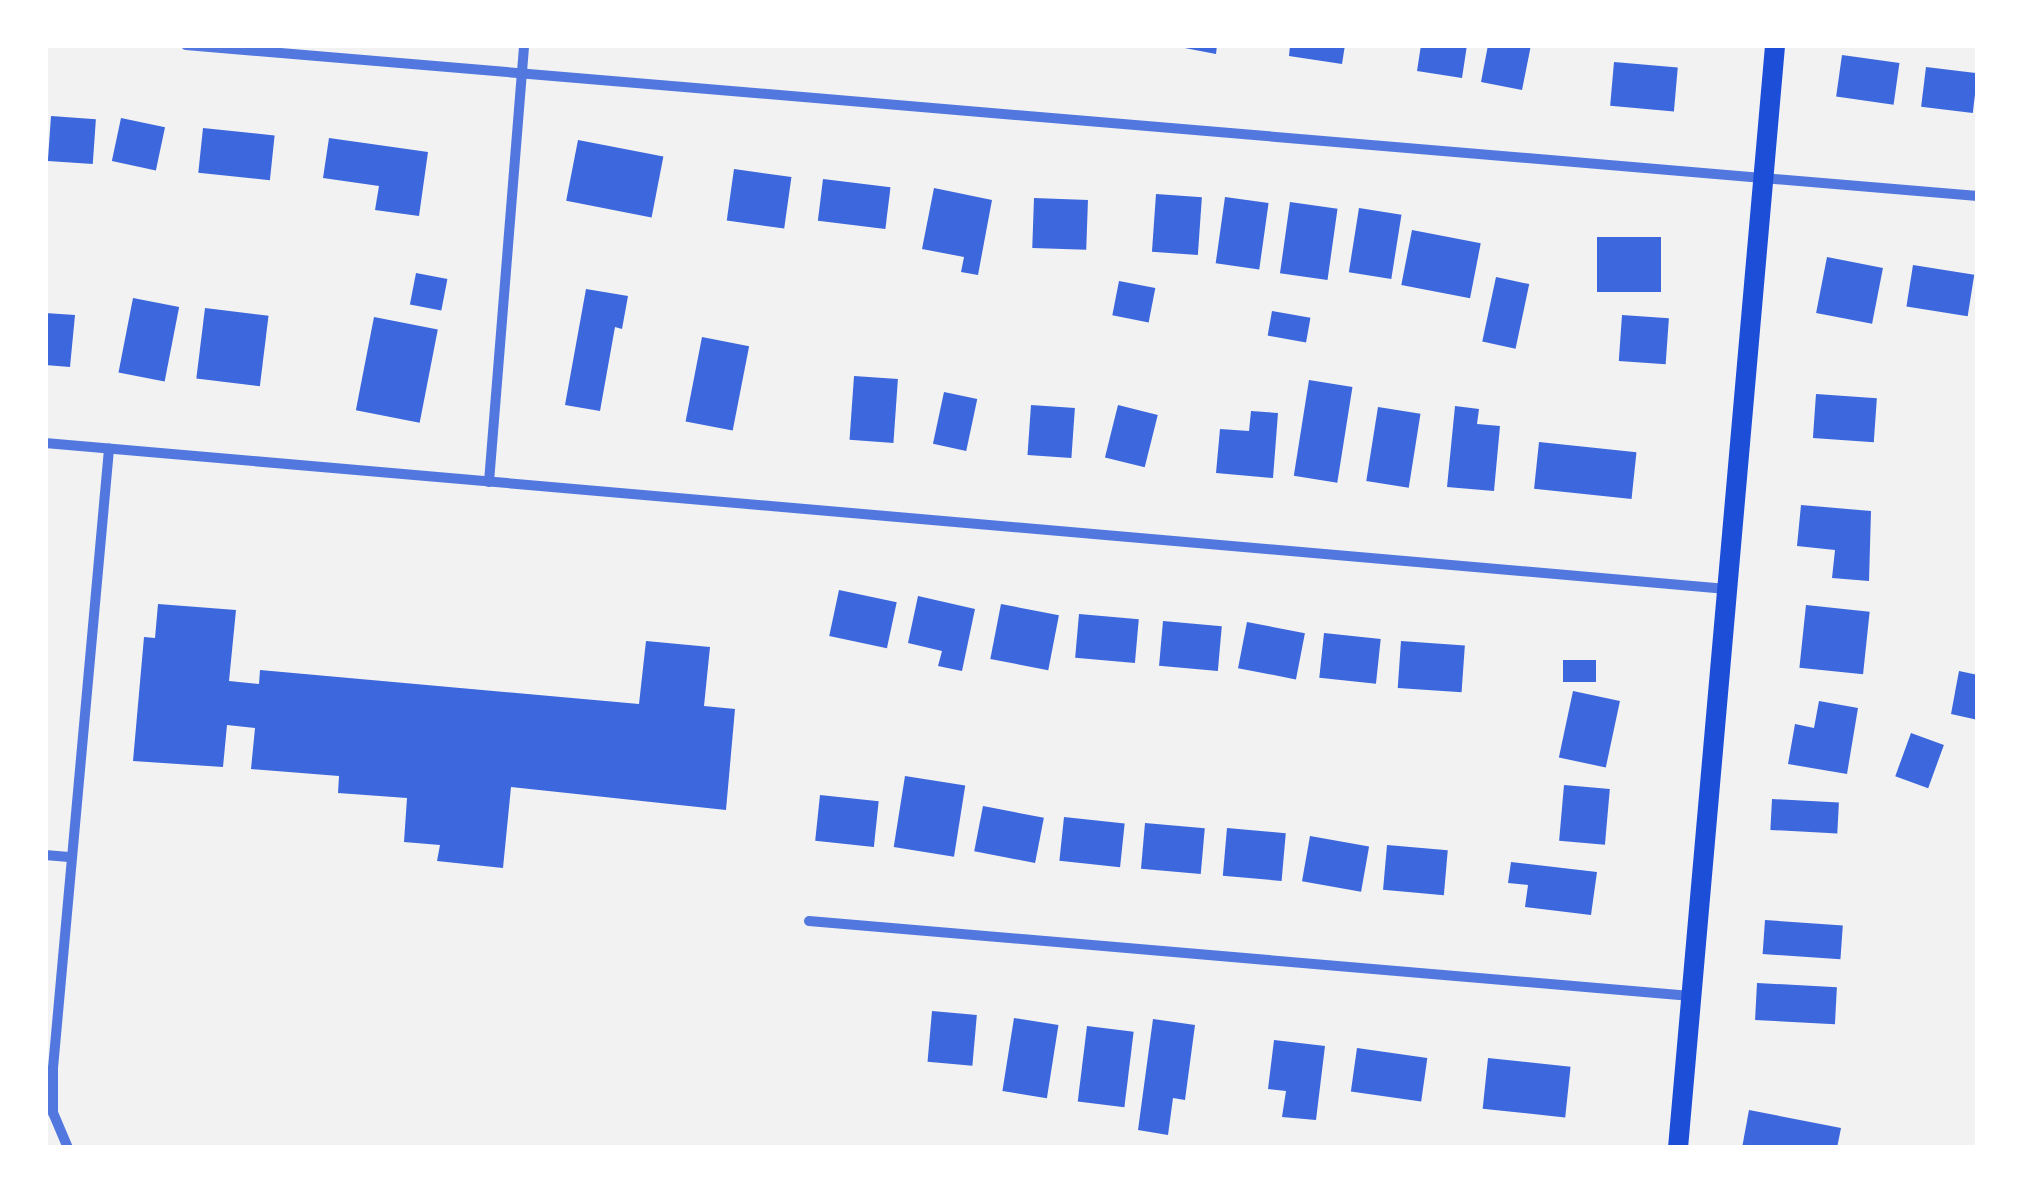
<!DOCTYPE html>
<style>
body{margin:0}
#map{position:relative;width:2023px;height:1193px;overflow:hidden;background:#f2f2f2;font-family:Karla,sans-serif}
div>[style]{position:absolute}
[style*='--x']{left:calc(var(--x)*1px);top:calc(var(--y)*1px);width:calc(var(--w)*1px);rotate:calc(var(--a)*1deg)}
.building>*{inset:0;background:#3d67dc;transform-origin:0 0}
.minor>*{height:10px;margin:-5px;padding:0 5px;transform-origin:5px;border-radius:5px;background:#5277de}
.secondary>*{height:20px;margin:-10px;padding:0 10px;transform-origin:10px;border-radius:10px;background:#1d4ed8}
span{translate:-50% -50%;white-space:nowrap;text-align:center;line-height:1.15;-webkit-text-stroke:8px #fff;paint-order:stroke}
.frame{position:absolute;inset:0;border:48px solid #fff;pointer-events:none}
</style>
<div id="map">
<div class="building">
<div style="clip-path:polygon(1169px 45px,1217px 45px,1216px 54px)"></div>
<div style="clip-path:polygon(1290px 45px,1345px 45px,1342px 64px,1289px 56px)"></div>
<div style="clip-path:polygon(1421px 45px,1467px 45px,1462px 78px,1417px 71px)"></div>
<div style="clip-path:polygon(1488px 45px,1531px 45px,1522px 90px,1481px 82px)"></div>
<div style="left:1842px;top:55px;width:58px;height:42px;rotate:8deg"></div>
<div style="left:1614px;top:62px;width:64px;height:44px;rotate:5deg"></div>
<div style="left:1926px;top:67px;width:52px;height:40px;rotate:7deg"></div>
<div style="left:51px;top:116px;width:45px;height:45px;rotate:4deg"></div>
<div style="left:121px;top:118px;width:45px;height:44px;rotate:12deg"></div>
<div style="left:203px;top:128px;width:72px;height:45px;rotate:6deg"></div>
<div style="clip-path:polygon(329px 138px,428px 152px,419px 216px,375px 210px,379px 186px,323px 178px)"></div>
<div style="left:578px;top:140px;width:87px;height:62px;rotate:11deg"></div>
<div style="left:734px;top:169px;width:58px;height:52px;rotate:8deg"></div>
<div style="left:823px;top:179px;width:68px;height:42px;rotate:7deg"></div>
<div style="clip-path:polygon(934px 188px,992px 200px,978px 275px,961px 272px,964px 257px,922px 249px)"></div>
<div style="left:1156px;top:194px;width:46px;height:58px;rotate:4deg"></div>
<div style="left:1225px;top:197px;width:44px;height:67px;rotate:8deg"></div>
<div style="left:1034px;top:198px;width:54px;height:50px;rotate:2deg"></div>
<div style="left:1290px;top:202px;width:48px;height:72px;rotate:8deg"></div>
<div style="left:1359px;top:208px;width:43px;height:65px;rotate:9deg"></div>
<div style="left:1412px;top:230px;width:70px;height:56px;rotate:11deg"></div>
<div style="left:1597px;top:237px;width:64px;height:55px"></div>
<div style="left:1827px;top:257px;width:57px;height:57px;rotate:11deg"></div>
<div style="left:1913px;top:265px;width:62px;height:42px;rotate:9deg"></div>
<div style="left:416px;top:273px;width:32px;height:32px;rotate:11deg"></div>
<div style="left:1496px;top:277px;width:34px;height:66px;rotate:12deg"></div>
<div style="left:1119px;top:281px;width:37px;height:35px;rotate:11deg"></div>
<div style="clip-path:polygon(586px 289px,628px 296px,622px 329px,615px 327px,600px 411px,565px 405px)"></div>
<div style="left:133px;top:298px;width:47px;height:76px;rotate:11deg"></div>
<div style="left:205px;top:308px;width:64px;height:71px;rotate:7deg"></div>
<div style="left:1272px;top:311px;width:39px;height:25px;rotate:10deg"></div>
<div style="clip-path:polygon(45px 313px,75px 315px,70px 367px,45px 365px)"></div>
<div style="left:1622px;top:315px;width:47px;height:46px;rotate:4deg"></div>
<div style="left:374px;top:317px;width:65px;height:95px;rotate:11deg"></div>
<div style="left:702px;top:337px;width:48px;height:86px;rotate:11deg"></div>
<div style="left:854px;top:376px;width:44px;height:64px;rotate:4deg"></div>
<div style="left:1309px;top:380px;width:44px;height:97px;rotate:9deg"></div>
<div style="left:944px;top:392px;width:34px;height:53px;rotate:12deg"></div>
<div style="left:1816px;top:394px;width:61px;height:44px;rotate:4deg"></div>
<div style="left:1031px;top:405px;width:44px;height:50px;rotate:4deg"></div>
<div style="left:1118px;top:405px;width:41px;height:54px;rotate:14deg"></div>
<div style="clip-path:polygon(1455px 406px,1479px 409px,1477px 424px,1500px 426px,1494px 491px,1447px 487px)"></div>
<div style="left:1378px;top:407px;width:43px;height:75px;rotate:9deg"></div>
<div style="clip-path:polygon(1251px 411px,1278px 413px,1273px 478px,1216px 473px,1220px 429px,1249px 431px)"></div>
<div style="left:1539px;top:442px;width:98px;height:47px;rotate:6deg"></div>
<div style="clip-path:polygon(1801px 505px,1871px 511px,1869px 581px,1832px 578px,1835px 550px,1797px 546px)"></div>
<div style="left:839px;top:590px;width:59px;height:47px;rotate:12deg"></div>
<div style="clip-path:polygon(918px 596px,975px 609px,962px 671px,938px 666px,942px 651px,908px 643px)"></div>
<div style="clip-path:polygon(158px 604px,236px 610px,229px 681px,259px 684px,260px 670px,639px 704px,646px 641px,710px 647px,704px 706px,735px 709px,726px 810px,511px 787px,503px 868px,437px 861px,440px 845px,404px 842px,407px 798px,338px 793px,339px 776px,251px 769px,255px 728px,227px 725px,223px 767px,133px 761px,144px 637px,155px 638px)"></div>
<div style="left:1001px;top:604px;width:59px;height:56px;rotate:11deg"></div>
<div style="left:1806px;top:605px;width:64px;height:63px;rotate:6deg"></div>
<div style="left:1079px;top:614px;width:60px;height:44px;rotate:5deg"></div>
<div style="left:1163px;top:621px;width:59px;height:45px;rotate:5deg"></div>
<div style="left:1247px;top:622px;width:59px;height:47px;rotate:11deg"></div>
<div style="left:1324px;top:633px;width:57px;height:45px;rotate:6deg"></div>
<div style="left:1401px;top:641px;width:64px;height:47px;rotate:4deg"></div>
<div style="left:1596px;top:660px;width:22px;height:33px;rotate:90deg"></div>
<div style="clip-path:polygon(1959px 671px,1978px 675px,1978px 720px,1951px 714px)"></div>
<div style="left:1573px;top:691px;width:48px;height:68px;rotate:12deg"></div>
<div style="clip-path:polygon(1819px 701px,1858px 708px,1847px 774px,1788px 764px,1795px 724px,1814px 728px)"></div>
<div style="left:1911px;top:733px;width:35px;height:46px;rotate:20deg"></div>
<div style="left:905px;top:776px;width:61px;height:72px;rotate:9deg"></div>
<div style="left:1564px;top:785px;width:46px;height:56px;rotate:5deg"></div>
<div style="left:820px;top:795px;width:59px;height:46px;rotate:6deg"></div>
<div style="left:1772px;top:799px;width:67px;height:31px;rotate:3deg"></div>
<div style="left:983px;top:806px;width:62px;height:46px;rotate:11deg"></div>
<div style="left:1064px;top:817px;width:61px;height:44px;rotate:6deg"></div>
<div style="left:1145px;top:823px;width:60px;height:46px;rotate:5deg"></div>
<div style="left:1227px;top:828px;width:59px;height:48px;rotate:5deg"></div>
<div style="left:1310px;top:836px;width:60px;height:46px;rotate:10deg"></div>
<div style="left:1387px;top:845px;width:61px;height:45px;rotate:5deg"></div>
<div style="clip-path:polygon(1511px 862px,1597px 872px,1591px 915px,1525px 907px,1528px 885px,1508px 883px)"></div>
<div style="left:1765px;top:920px;width:78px;height:34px;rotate:4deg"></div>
<div style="left:1757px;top:983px;width:80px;height:37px;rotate:3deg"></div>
<div style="left:932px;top:1011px;width:45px;height:51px;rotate:5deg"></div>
<div style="left:1014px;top:1018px;width:45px;height:74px;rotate:9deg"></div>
<div style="clip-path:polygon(1153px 1019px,1195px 1025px,1185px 1100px,1173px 1098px,1168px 1135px,1138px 1130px)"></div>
<div style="left:1087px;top:1026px;width:47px;height:76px;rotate:7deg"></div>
<div style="clip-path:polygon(1274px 1040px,1325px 1046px,1316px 1120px,1282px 1117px,1286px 1091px,1268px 1089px)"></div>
<div style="left:1357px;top:1048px;width:71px;height:44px;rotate:8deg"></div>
<div style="left:1488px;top:1058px;width:83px;height:51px;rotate:6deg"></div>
<div style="clip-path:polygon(1749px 1110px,1841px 1128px,1837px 1148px,1742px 1148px)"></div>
</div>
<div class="minor">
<div style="--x:186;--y:45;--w:1798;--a:4.82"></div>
<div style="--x:45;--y:443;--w:1688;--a:4.96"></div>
<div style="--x:489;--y:482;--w:438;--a:-85.4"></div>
<div style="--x:45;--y:855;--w:24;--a:5"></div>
<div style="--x:809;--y:921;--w:885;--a:4.86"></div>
<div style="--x:68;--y:1148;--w:38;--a:-113"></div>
<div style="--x:53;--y:1113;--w:45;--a:-90"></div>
<div style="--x:53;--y:1068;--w:622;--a:-84.83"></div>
</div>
<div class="secondary">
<div style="--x:1678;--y:1148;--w:1107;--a:-84.97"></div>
</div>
<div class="frame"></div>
</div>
